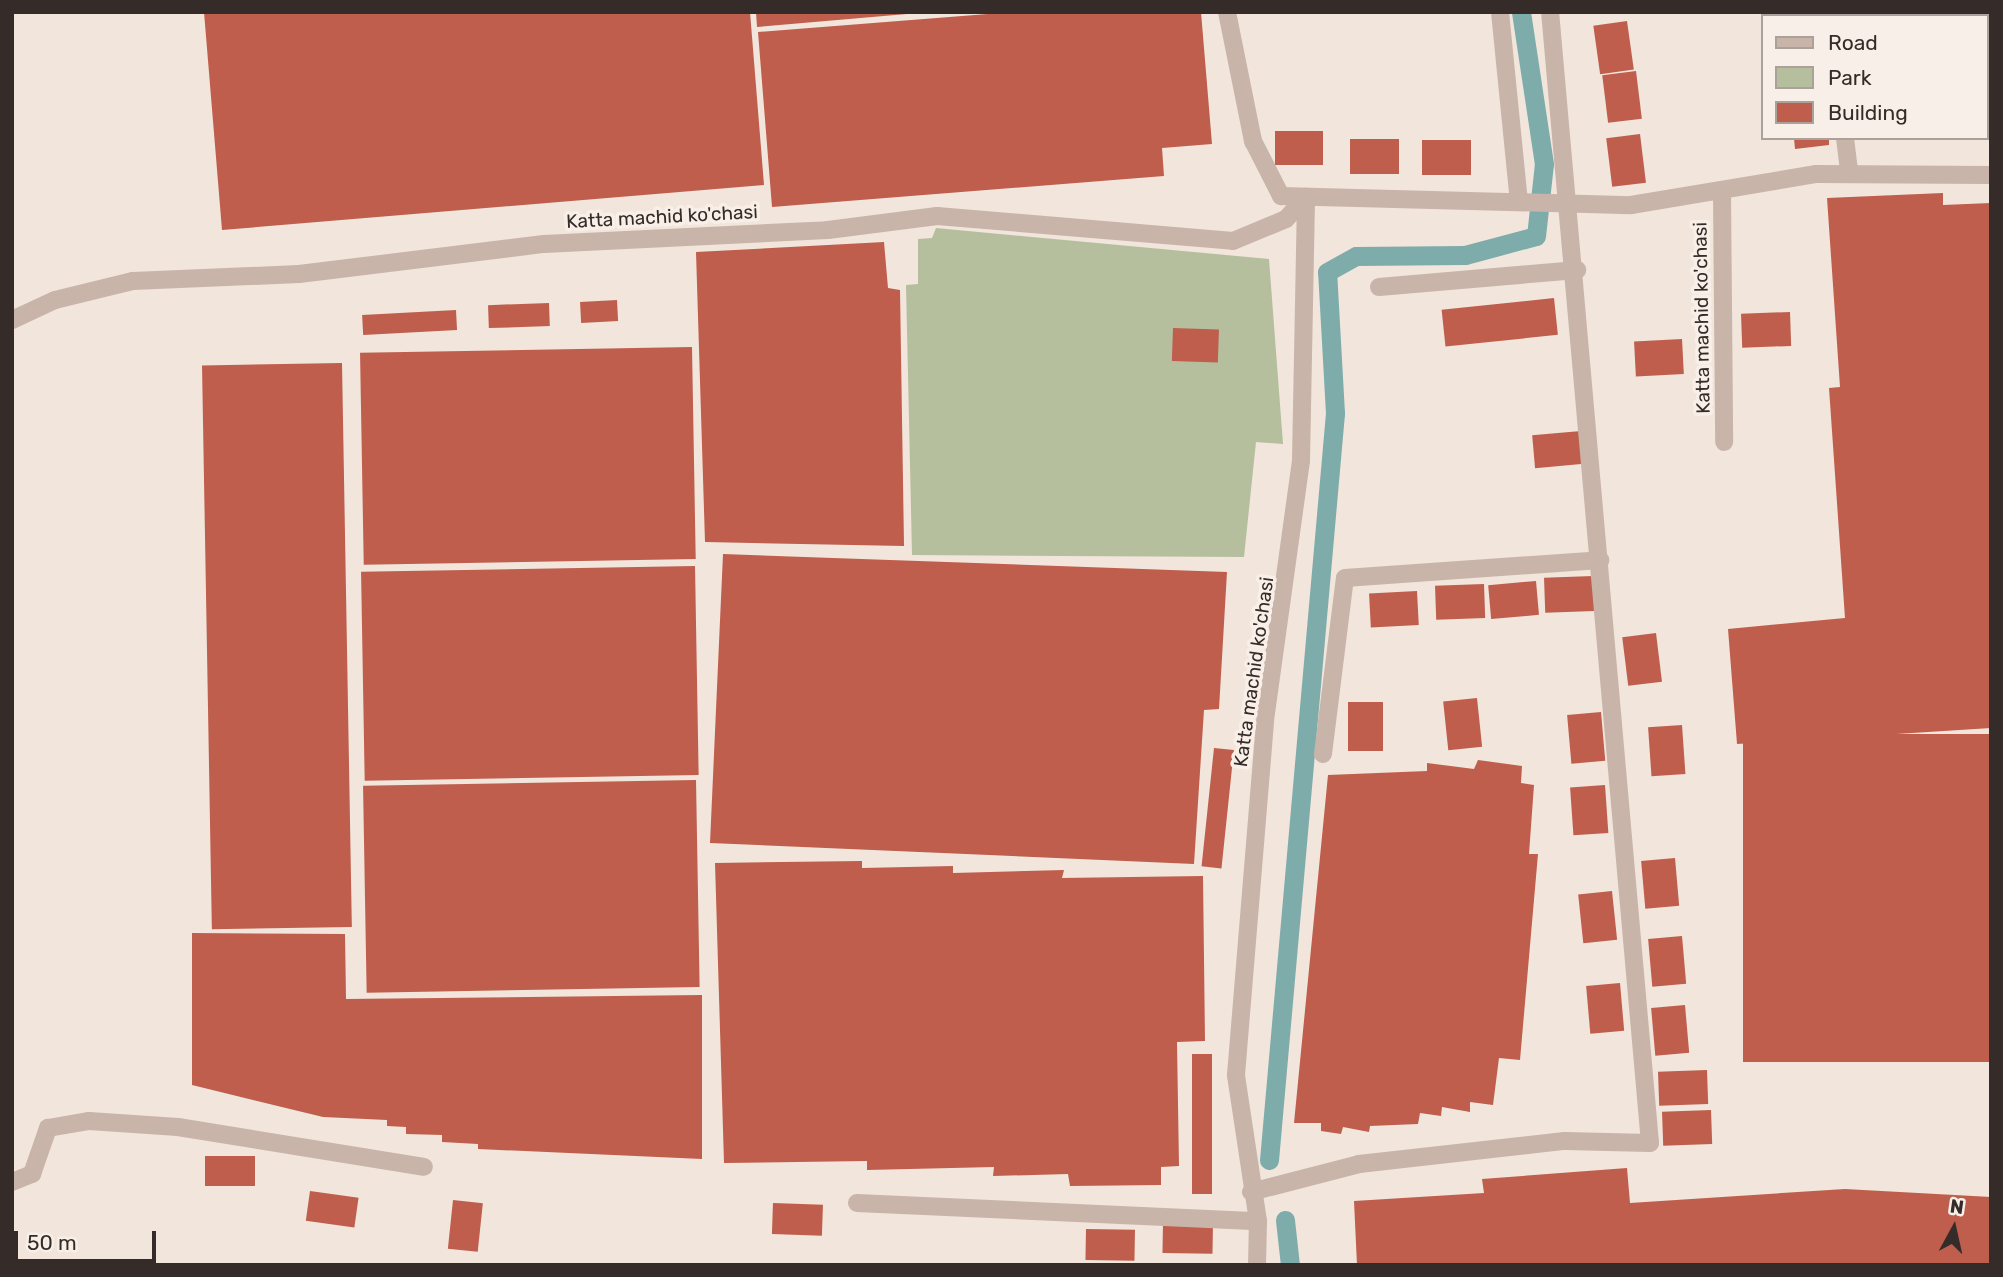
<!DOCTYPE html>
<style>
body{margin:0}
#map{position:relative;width:2003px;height:1277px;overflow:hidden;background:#f1e5dc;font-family:Rubik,sans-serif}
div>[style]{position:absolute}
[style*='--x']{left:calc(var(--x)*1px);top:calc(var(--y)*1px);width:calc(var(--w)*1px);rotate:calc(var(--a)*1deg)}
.green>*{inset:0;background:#b6bf9d}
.canal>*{height:19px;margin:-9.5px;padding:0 9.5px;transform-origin:9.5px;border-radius:9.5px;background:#7dacaa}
.building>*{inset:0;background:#bf5e4c;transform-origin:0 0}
.street>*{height:18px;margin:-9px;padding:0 9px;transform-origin:9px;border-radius:9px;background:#c8b4a9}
span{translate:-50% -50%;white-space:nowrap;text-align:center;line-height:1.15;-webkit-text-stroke:7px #f8f0e8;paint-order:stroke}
.street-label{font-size:19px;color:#352b28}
.frame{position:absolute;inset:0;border:14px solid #352b28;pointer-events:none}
.legend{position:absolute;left:1761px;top:14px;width:228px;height:126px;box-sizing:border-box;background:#f8f0e8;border:2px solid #aaa19b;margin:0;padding:9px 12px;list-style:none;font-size:21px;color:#352b28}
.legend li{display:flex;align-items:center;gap:14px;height:35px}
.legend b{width:35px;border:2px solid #aaa19b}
.north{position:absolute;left:1919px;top:1193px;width:70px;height:70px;-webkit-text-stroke:5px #f8f0e8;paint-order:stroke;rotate:8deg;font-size:19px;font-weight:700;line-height:28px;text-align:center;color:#352b28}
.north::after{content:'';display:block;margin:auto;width:24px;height:32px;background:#352b28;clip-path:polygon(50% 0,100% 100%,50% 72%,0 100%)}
.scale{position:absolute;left:14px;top:1231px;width:142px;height:32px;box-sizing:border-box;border:4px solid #352b28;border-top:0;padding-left:9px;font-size:21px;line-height:24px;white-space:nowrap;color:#352b28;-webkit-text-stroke:5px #f8f0e8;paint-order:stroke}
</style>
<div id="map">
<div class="green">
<div style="clip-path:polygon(936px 228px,1269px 259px,1283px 444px,1256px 442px,1244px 557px,912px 555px,906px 285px,918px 284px,918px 239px,932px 238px)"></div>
</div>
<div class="canal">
<div style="--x:1269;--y:1160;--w:750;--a:-84.95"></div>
<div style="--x:1335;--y:413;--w:141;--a:-93.2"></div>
<div style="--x:1327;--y:272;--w:33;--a:-29"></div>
<div style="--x:1356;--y:256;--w:109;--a:-0.5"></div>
<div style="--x:1465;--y:255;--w:73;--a:-15"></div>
<div style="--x:1536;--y:236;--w:72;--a:-83.7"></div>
<div style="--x:1544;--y:164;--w:154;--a:-98.6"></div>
<div style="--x:1285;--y:1220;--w:45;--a:83.7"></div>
</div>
<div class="building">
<div style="clip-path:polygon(204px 12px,750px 12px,764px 185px,222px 230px)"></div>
<div style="clip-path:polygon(756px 12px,907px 12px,907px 14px,757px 27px)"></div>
<div style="clip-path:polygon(1013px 12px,1201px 12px,1212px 144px,1162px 148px,1164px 176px,772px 207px,758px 32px)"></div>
<div style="left:1627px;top:21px;width:49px;height:34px;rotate:82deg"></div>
<div style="left:1636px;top:71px;width:48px;height:34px;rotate:83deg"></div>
<div style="left:1275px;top:131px;width:48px;height:34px"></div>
<div style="left:1640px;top:134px;width:49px;height:34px;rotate:83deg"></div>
<div style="clip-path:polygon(1794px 138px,1829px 138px,1829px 145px,1795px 149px)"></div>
<div style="left:1350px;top:139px;width:49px;height:35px"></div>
<div style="left:1471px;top:140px;width:35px;height:49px;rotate:90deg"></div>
<div style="clip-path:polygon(1943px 193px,1943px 205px,1991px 203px,1991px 728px,1737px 744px,1728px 629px,1845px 618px,1829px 388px,1840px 387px,1827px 198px)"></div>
<div style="clip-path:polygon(884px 242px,888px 288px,900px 290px,904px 546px,705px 542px,696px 252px)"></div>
<div style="left:1554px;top:298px;width:37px;height:113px;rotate:84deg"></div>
<div style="left:617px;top:300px;width:21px;height:37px;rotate:87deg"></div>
<div style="left:549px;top:303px;width:23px;height:61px;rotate:88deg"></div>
<div style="left:456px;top:310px;width:20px;height:94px;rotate:87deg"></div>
<div style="left:1790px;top:312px;width:34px;height:49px;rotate:88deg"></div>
<div style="left:1173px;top:328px;width:46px;height:33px;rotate:2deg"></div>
<div style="left:1682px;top:339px;width:35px;height:48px;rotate:87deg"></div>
<div style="left:692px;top:347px;width:212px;height:332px;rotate:89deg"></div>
<div style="left:342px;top:363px;width:564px;height:140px;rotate:89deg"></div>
<div style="left:1581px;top:431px;width:33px;height:49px;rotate:85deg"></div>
<div style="clip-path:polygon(723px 554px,1227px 572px,1219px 709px,1204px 710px,1194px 864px,710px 843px)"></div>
<div style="left:695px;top:566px;width:209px;height:334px;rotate:89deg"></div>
<div style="left:1593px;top:576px;width:35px;height:49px;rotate:88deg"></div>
<div style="left:1536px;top:581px;width:34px;height:48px;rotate:85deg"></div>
<div style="left:1484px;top:584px;width:34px;height:49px;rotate:88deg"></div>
<div style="left:1417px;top:591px;width:34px;height:48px;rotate:87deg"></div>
<div style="left:1656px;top:633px;width:49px;height:34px;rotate:83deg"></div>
<div style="left:1477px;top:698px;width:49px;height:34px;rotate:84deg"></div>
<div style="left:1348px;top:702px;width:35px;height:49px"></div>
<div style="left:1601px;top:712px;width:49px;height:34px;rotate:85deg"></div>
<div style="left:1682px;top:725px;width:49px;height:34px;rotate:86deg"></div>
<div style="left:1991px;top:734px;width:328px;height:248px;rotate:90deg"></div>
<div style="left:1214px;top:748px;width:20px;height:119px;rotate:6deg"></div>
<div style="clip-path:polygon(1478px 760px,1522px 766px,1521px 783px,1534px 785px,1529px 854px,1538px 854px,1520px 1060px,1499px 1058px,1493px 1105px,1470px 1102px,1470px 1112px,1442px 1107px,1441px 1116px,1420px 1113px,1418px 1124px,1370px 1126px,1369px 1132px,1343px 1127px,1341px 1134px,1321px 1131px,1321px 1123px,1294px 1123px,1328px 775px,1427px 771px,1427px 763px,1474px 769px)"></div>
<div style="left:696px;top:780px;width:207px;height:333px;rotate:89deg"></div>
<div style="left:1605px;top:785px;width:48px;height:35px;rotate:86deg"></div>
<div style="left:1675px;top:858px;width:48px;height:34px;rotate:85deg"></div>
<div style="clip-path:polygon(862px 861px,862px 868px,953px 866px,953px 873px,1064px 870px,1062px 878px,1203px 876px,1205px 1041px,1177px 1042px,1179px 1166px,1161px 1167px,1161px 1185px,1070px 1186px,1068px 1174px,993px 1176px,994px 1167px,867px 1170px,867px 1161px,724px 1163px,715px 863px)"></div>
<div style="left:1612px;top:891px;width:49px;height:34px;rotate:84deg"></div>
<div style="clip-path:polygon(192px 933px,345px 934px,346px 999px,702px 995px,702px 1159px,478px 1149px,478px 1144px,442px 1142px,442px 1135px,406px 1134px,406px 1127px,387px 1126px,387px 1120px,323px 1117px,192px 1085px)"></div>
<div style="left:1682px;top:936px;width:48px;height:34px;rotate:85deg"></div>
<div style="left:1620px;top:983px;width:48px;height:34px;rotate:85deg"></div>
<div style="left:1685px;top:1005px;width:48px;height:34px;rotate:85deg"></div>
<div style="left:1192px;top:1054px;width:20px;height:140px"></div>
<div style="left:1707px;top:1070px;width:34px;height:49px;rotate:88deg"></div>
<div style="left:1711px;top:1110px;width:34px;height:49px;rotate:88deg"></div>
<div style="left:205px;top:1156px;width:50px;height:30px"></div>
<div style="clip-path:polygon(1627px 1168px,1630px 1203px,1845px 1189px,1991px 1197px,1991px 1265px,1357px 1265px,1354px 1201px,1484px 1193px,1482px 1179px)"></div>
<div style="left:310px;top:1191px;width:49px;height:30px;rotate:8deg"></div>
<div style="left:453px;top:1200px;width:30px;height:49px;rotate:6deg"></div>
<div style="left:773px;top:1203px;width:50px;height:31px;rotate:2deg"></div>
<div style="left:1163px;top:1223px;width:50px;height:30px;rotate:1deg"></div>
<div style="left:1086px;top:1229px;width:49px;height:31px;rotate:1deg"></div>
</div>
<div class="street">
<div style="--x:1227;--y:12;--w:132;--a:78.6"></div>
<div style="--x:1253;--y:141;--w:62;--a:63"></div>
<div style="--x:1281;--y:196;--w:350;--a:1.5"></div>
<div style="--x:1631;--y:205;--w:188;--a:-9.5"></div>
<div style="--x:1816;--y:174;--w:175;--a:0.3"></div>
<div style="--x:1500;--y:12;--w:190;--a:84.3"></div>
<div style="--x:1831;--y:12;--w:4;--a:90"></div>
<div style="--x:1845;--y:138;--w:34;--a:83"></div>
<div style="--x:1722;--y:193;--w:249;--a:89.5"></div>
<div style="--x:1379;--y:287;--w:199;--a:-4.9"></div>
<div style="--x:12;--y:320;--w:47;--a:-24.9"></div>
<div style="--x:55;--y:300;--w:80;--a:-13.7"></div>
<div style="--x:133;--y:281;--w:166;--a:-2.4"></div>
<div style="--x:299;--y:274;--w:247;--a:-7"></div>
<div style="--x:544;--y:244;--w:284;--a:-2.8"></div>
<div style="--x:828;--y:230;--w:110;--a:-7.3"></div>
<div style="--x:937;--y:216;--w:297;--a:4.8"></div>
<div style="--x:1233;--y:241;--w:57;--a:-22.5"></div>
<div style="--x:1286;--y:219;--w:30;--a:-48"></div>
<div style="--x:1323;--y:754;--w:177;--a:-82.9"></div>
<div style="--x:1345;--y:578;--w:256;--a:-4"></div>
<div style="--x:12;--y:1182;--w:22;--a:-22"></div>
<div style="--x:32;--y:1174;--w:49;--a:-70.8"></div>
<div style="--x:48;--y:1128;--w:42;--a:-9.7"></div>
<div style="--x:89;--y:1121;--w:89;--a:3.9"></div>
<div style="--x:178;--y:1127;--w:249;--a:9.2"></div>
<div style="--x:1251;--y:1192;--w:112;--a:-14.5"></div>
<div style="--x:1359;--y:1164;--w:207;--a:-6.4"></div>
<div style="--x:1565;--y:1141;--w:85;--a:1.3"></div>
<div style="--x:1650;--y:1143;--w:1135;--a:-95.05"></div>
<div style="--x:857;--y:1203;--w:401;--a:2.6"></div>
<div style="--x:1257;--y:1265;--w:44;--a:-88.7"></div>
<div style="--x:1258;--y:1221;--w:148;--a:-98.6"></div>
<div style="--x:1236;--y:1075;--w:363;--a:-85.3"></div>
<div style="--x:1266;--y:713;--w:255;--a:-82.1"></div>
<div style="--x:1301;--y:460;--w:263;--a:-88.9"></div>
</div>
<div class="street-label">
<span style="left:662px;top:217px;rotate:-3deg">Katta machid ko'chasi</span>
<span style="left:1702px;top:318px;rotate:-91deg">Katta machid ko'chasi</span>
<span style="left:1254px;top:672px;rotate:-82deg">Katta machid ko'chasi</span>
</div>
<div class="frame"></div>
<ul class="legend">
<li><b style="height:9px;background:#c8b4a9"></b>Road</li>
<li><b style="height:19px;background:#b6bf9d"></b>Park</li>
<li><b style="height:19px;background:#bf5e4c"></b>Building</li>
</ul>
<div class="north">N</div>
<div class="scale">50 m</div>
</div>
